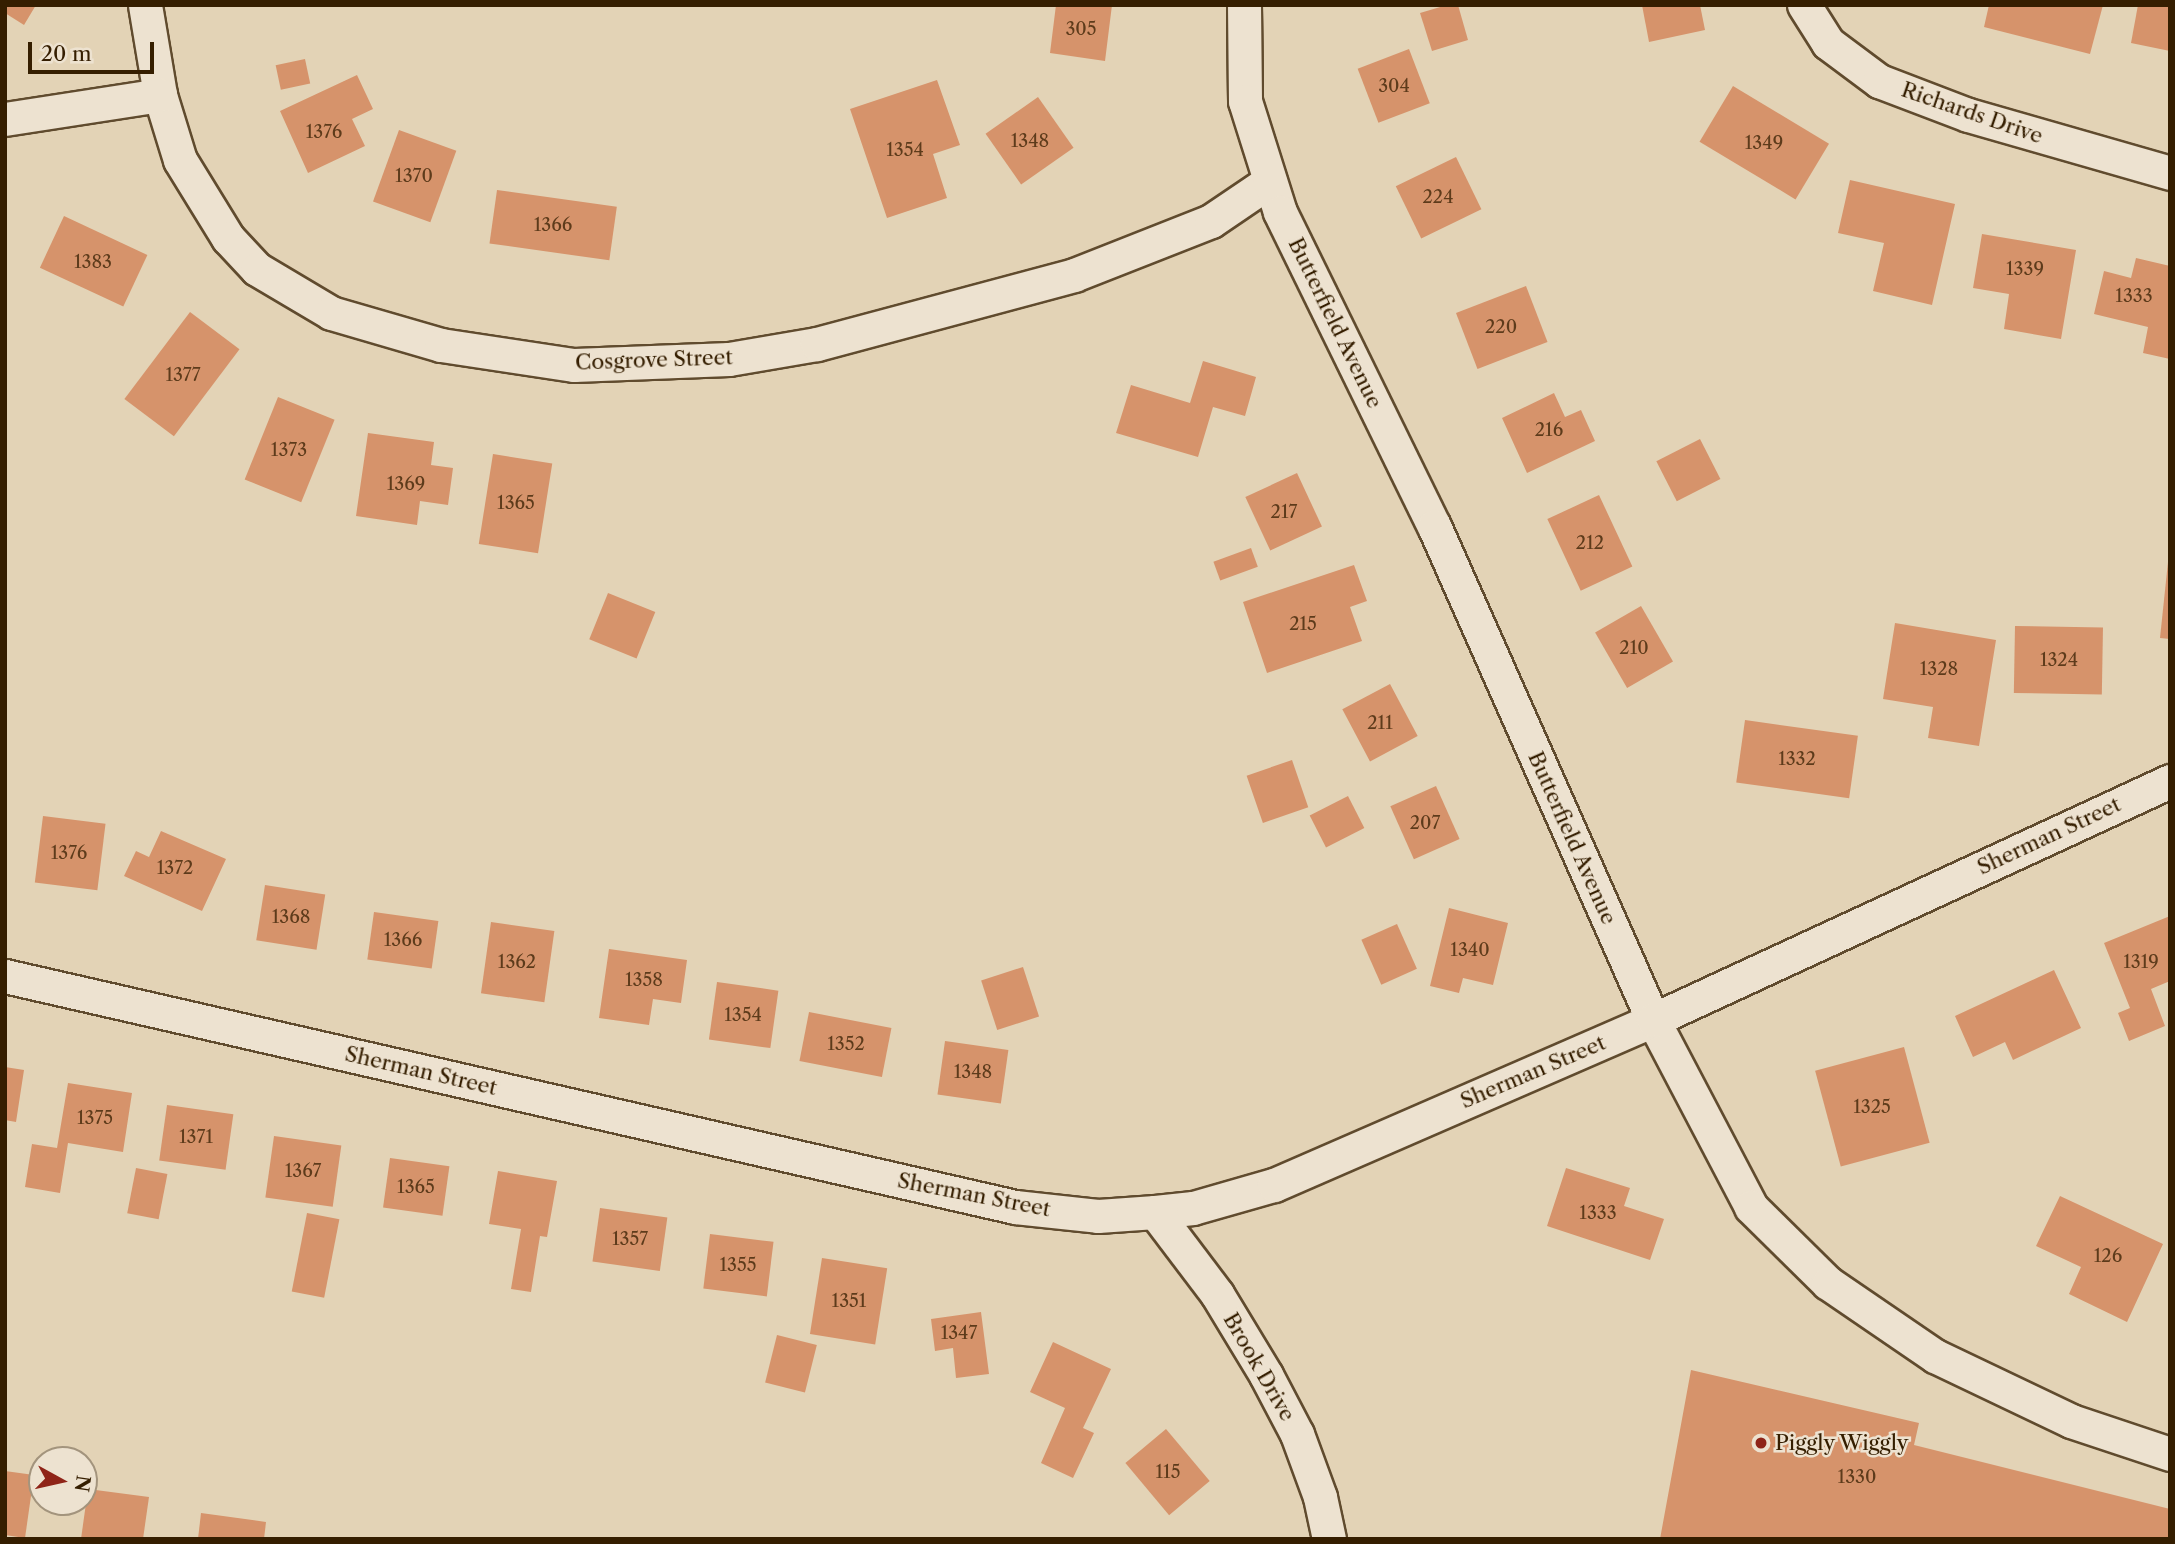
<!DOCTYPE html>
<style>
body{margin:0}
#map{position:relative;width:2175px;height:1544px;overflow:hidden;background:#e3d3b6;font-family:"Libre Caslon Text",serif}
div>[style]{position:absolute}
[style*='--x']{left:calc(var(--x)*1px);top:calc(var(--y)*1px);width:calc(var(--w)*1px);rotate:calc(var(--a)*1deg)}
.building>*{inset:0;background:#d6936b;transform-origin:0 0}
.roads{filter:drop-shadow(2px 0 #604b2e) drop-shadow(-2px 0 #604b2e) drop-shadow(0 2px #604b2e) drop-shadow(0 -2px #604b2e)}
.minor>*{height:33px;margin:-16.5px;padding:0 16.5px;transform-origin:16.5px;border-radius:16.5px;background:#ede2d0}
.dots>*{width:19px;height:19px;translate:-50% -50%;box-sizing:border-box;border:4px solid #ede2d0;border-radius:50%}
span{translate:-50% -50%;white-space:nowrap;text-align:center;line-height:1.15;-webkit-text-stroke:5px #ede2d0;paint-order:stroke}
.number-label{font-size:18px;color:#5d3b1b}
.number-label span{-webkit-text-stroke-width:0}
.street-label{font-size:21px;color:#351e00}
.poi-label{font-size:21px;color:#351e00}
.left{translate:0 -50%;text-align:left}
.frame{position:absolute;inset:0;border:7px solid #351e00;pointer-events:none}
.north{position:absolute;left:28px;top:1446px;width:70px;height:70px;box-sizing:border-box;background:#ede2d0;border:2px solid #a3947d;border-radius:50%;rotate:98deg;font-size:19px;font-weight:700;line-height:28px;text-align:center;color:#351e00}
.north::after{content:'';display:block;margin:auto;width:24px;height:32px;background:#8f2418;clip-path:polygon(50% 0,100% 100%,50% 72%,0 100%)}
.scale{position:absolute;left:28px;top:42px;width:126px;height:32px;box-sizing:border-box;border:4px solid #351e00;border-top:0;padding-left:9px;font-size:21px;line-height:24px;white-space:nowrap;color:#351e00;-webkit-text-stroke:5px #ede2d0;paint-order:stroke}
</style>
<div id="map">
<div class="building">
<div style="clip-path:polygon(5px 5px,36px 5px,24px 25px,5px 13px)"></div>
<div style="clip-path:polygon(1056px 5px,1112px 5px,1105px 61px,1050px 53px)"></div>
<div style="clip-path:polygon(1447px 5px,1458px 5px,1468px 40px,1432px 51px,1420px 13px)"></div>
<div style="clip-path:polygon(1642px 5px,1700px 5px,1705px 30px,1649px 42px)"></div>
<div style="clip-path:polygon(1989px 5px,2103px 5px,2090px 54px,1984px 27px)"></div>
<div style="clip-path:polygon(2138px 5px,2170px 5px,2170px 51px,2131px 43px)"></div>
<div style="left:1409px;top:49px;width:58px;height:55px;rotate:69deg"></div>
<div style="left:305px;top:59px;width:25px;height:30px;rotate:78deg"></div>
<div style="clip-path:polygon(357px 75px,373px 109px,352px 119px,365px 146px,308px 173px,280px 111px)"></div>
<div style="clip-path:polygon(937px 80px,960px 145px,933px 154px,947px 198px,887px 218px,850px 109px)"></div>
<div style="left:1733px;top:86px;width:112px;height:65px;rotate:31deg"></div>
<div style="left:1038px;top:97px;width:62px;height:64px;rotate:55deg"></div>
<div style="left:399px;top:130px;width:61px;height:76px;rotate:20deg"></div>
<div style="left:1456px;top:157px;width:58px;height:67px;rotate:64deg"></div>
<div style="clip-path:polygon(1850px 180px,1955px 204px,1932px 305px,1873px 291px,1884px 243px,1838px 233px)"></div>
<div style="left:497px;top:190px;width:121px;height:54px;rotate:8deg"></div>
<div style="left:64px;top:216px;width:92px;height:57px;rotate:25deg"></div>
<div style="clip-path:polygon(1982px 234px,2076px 250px,2061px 339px,2004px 329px,2009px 294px,1973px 288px)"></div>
<div style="clip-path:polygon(2136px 258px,2170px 266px,2170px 359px,2143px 353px,2148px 327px,2094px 314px,2104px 271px,2131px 278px)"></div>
<div style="left:1526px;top:286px;width:60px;height:75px;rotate:69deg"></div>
<div style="left:190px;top:312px;width:62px;height:109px;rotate:37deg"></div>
<div style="clip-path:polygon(1203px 361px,1256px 377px,1245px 416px,1213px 407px,1198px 457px,1116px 433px,1131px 385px,1190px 403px)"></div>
<div style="clip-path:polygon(1554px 393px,1565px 417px,1581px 410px,1595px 441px,1527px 473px,1502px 418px)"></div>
<div style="left:278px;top:397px;width:61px;height:89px;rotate:22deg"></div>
<div style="clip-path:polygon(368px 433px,434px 442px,431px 465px,453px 468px,448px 505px,420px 501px,417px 525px,356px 516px)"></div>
<div style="left:1700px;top:439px;width:45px;height:49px;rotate:63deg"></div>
<div style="left:493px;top:454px;width:60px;height:91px;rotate:9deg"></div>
<div style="left:1297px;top:473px;width:59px;height:57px;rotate:65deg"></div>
<div style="left:1599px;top:495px;width:79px;height:57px;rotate:65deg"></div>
<div style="left:1251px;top:548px;width:20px;height:40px;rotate:70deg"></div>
<div style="clip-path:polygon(2168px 562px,2170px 562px,2170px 639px,2160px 638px)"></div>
<div style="clip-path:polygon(1354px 565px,1367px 601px,1350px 607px,1362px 641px,1267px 673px,1243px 602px)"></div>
<div style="left:608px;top:593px;width:51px;height:50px;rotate:22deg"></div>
<div style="left:1641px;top:606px;width:64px;height:53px;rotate:60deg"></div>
<div style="clip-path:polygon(1895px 623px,1996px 640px,1979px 746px,1928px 738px,1933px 707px,1883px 699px)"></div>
<div style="left:2015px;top:626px;width:88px;height:67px;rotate:1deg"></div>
<div style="left:1390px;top:684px;width:59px;height:54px;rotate:62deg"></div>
<div style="left:1745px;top:720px;width:114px;height:63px;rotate:8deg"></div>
<div style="left:1292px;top:760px;width:50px;height:48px;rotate:71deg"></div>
<div style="left:1436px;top:786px;width:58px;height:50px;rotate:66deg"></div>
<div style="left:1348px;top:796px;width:36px;height:43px;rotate:63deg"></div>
<div style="left:43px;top:816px;width:63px;height:67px;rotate:7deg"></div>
<div style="clip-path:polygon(161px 831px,226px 859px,202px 911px,124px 876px,136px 851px,149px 857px)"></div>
<div style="left:265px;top:885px;width:61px;height:56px;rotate:9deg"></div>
<div style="clip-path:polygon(1449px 908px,1508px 923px,1493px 985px,1463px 978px,1459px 993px,1430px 986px)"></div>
<div style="left:374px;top:912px;width:65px;height:48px;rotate:8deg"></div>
<div style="clip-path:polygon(2170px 916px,2170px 981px,2151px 989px,2165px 1026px,2129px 1041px,2118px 1013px,2130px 1008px,2104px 943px)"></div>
<div style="left:491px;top:922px;width:64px;height:72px;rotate:8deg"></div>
<div style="left:1397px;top:924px;width:49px;height:39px;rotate:66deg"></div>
<div style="clip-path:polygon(609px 949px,687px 960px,681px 1003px,653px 999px,649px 1025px,599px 1018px)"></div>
<div style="left:1023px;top:967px;width:52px;height:44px;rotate:72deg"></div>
<div style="clip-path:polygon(2054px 970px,2081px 1028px,2013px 1060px,2005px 1042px,1973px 1057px,1955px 1016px)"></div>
<div style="left:717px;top:982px;width:62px;height:58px;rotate:8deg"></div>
<div style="left:809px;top:1012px;width:84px;height:50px;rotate:11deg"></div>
<div style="left:945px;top:1041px;width:64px;height:54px;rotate:8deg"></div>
<div style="left:1904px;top:1047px;width:99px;height:92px;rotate:75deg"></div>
<div style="clip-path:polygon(5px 1067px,24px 1070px,16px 1122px,5px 1120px)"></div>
<div style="clip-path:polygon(68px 1083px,132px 1093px,123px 1152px,68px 1143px,60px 1193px,25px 1187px,32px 1144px,57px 1148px)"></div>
<div style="left:167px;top:1105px;width:67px;height:56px;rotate:8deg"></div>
<div style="left:274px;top:1136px;width:68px;height:62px;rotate:8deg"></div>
<div style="left:390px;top:1158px;width:60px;height:50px;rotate:8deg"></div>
<div style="left:136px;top:1168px;width:32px;height:46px;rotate:11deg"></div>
<div style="clip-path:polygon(1566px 1168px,1630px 1188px,1624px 1206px,1664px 1219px,1650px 1260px,1547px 1226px)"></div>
<div style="clip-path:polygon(498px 1171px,557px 1181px,547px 1237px,540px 1236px,531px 1292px,511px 1289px,521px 1229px,489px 1224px)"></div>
<div style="clip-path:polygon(2060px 1196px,2163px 1244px,2127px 1322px,2069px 1294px,2081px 1267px,2036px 1246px)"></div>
<div style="left:600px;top:1208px;width:68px;height:54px;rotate:8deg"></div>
<div style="left:307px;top:1213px;width:33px;height:80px;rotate:11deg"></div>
<div style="left:710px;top:1234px;width:64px;height:55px;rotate:7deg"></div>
<div style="left:822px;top:1258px;width:66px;height:77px;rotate:9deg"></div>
<div style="clip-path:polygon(981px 1312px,989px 1374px,956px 1378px,953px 1348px,935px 1351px,931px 1319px)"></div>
<div style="left:777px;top:1335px;width:41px;height:49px;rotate:14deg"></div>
<div style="clip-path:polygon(1053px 1342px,1111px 1369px,1083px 1428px,1094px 1433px,1073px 1478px,1041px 1463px,1065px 1408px,1030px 1392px)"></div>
<div style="clip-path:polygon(1691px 1370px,1919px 1423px,1914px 1445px,2170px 1509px,2170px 1539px,1660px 1539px)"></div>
<div style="left:1166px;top:1429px;width:68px;height:53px;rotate:50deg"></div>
<div style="clip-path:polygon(5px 1471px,34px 1475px,25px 1538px,5px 1535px)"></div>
<div style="clip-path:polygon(88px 1489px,149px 1497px,143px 1539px,81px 1539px)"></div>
<div style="clip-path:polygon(201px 1513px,266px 1522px,264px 1539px,198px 1539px)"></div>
</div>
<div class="roads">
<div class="minor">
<div style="--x:145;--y:5;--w:91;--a:80.5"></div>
<div style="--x:160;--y:95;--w:68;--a:72.9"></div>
<div style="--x:180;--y:160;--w:92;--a:58.4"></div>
<div style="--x:228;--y:238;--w:42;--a:46.9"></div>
<div style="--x:257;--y:269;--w:86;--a:30.7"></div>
<div style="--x:331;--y:313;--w:115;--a:16.2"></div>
<div style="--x:441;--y:345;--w:134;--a:8.6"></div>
<div style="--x:574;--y:365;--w:155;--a:-2.2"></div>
<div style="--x:729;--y:359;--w:89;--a:-9.7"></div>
<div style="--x:817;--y:344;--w:266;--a:-15"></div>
<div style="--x:1074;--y:275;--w:147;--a:-21.5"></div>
<div style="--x:1211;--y:221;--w:71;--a:-34.1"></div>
<div style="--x:1244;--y:5;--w:96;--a:89.4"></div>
<div style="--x:1245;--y:101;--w:116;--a:72.5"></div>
<div style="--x:1280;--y:212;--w:350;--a:63.9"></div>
<div style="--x:1434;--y:526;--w:540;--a:66.09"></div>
<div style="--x:1653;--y:1020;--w:211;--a:62.3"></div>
<div style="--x:1751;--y:1207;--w:108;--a:44.6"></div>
<div style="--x:1828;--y:1283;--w:130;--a:34.3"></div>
<div style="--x:1935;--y:1356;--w:151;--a:25.5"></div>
<div style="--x:2071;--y:1421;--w:104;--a:18.4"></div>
<div style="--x:1804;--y:5;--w:45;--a:57.7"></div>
<div style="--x:1828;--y:43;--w:64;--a:36.7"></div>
<div style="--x:1879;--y:81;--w:95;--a:20.9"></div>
<div style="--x:1968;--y:115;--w:210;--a:16"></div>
<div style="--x:5;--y:119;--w:157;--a:-8.8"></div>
<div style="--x:5;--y:976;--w:1036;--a:12.88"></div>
<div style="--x:1015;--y:1207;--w:83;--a:6.2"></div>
<div style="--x:1098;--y:1216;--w:57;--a:-4"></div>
<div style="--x:1155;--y:1212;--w:38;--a:-6"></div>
<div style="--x:1193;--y:1208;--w:84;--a:-15.9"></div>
<div style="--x:1274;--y:1185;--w:413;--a:-23.5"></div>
<div style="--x:1653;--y:1020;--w:570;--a:-24.81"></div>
<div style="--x:1155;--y:1212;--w:103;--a:52.9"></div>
<div style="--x:1217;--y:1294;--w:95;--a:58.8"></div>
<div style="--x:1266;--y:1375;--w:67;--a:62.3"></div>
<div style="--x:1297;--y:1434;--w:67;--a:69.9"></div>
<div style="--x:1320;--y:1497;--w:43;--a:77.9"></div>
</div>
</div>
<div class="dots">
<div style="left:1761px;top:1443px;background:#8f2418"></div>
</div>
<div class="number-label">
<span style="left:1081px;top:29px">305</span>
<span style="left:1394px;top:86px">304</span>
<span style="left:324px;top:132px">1376</span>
<span style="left:1030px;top:141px">1348</span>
<span style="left:1764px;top:143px">1349</span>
<span style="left:905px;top:150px">1354</span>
<span style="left:414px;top:176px">1370</span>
<span style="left:1438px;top:197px">224</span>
<span style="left:553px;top:225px">1366</span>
<span style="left:93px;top:262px">1383</span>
<span style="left:2025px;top:269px">1339</span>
<span style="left:2134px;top:296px">1333</span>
<span style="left:1501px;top:327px">220</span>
<span style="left:183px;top:375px">1377</span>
<span style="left:1549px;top:430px">216</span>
<span style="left:289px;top:450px">1373</span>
<span style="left:406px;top:484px">1369</span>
<span style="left:516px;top:503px">1365</span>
<span style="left:1284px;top:512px">217</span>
<span style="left:1590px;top:543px">212</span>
<span style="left:1303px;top:624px">215</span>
<span style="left:1634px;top:648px">210</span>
<span style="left:2059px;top:660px">1324</span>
<span style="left:1939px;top:669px">1328</span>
<span style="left:1380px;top:723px">211</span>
<span style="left:1797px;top:759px">1332</span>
<span style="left:1425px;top:823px">207</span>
<span style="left:69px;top:853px">1376</span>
<span style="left:175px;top:868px">1372</span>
<span style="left:291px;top:917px">1368</span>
<span style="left:403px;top:940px">1366</span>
<span style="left:1470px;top:950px">1340</span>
<span style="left:517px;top:962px">1362</span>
<span style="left:2141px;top:962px">1319</span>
<span style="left:644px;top:980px">1358</span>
<span style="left:743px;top:1015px">1354</span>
<span style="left:846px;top:1044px">1352</span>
<span style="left:973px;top:1072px">1348</span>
<span style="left:1872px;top:1107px">1325</span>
<span style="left:95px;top:1118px">1375</span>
<span style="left:196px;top:1137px">1371</span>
<span style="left:303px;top:1171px">1367</span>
<span style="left:416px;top:1187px">1365</span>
<span style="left:1598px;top:1213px">1333</span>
<span style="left:630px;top:1239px">1357</span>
<span style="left:2108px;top:1256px">126</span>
<span style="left:738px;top:1265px">1355</span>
<span style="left:849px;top:1301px">1351</span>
<span style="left:959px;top:1333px">1347</span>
<span style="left:1168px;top:1472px">115</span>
<span style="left:1857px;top:1477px">1330</span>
</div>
<div class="street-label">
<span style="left:1972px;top:113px;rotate:19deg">Richards Drive</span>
<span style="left:1335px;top:323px;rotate:64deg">Butterfield Avenue</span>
<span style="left:654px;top:360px;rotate:-2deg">Cosgrove Street</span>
<span style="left:2049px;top:836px;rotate:-25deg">Sherman Street</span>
<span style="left:1572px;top:838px;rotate:66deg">Butterfield Avenue</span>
<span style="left:421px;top:1071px;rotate:13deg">Sherman Street</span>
<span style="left:1533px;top:1072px;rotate:-23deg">Sherman Street</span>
<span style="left:974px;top:1195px;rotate:11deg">Sherman Street</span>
<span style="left:1259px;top:1367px;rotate:60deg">Brook Drive</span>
</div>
<div class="poi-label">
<span class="left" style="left:1775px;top:1443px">Piggly Wiggly</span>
</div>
<div class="frame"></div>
<div class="north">N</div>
<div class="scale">20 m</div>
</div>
